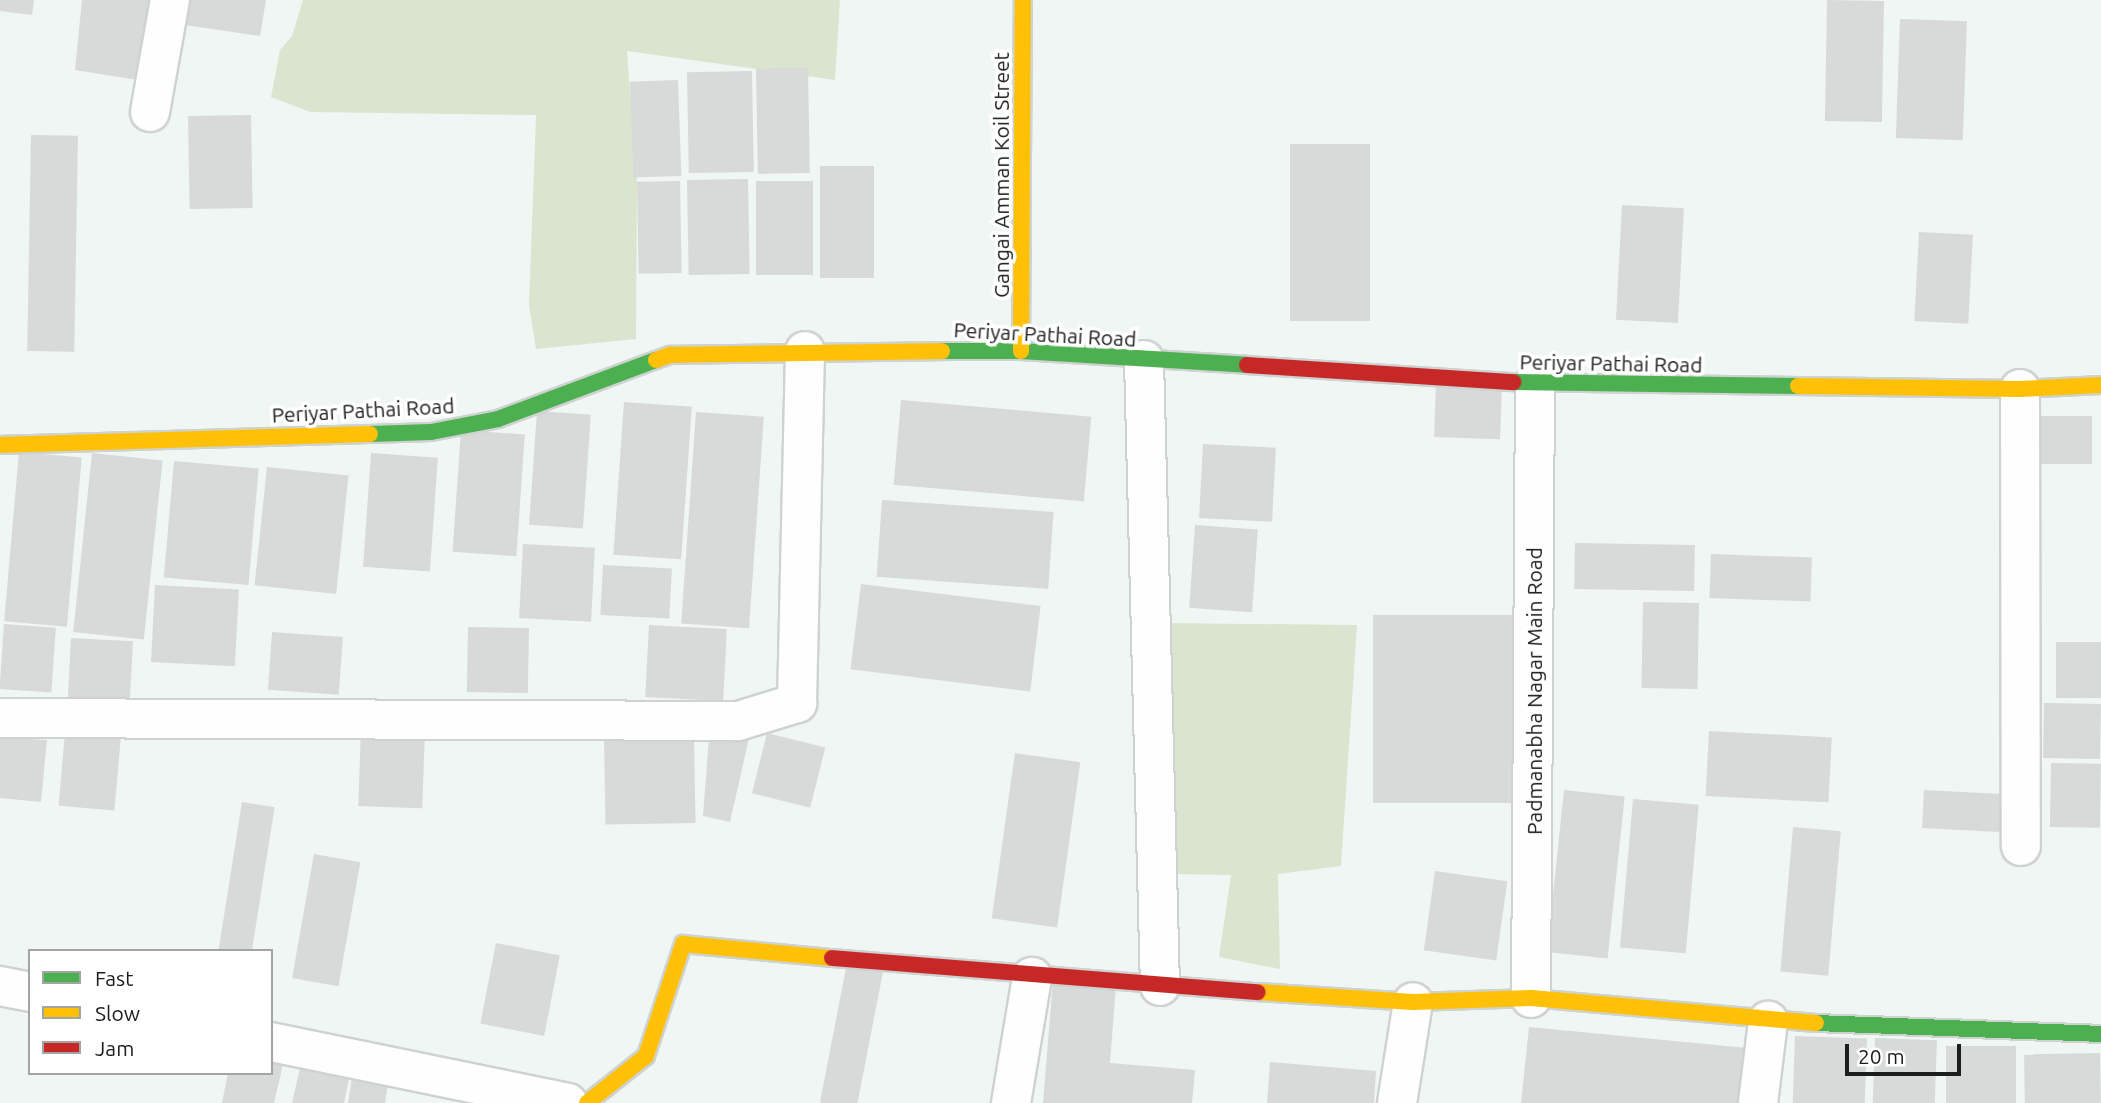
<!DOCTYPE html>
<style>
body{margin:0}
#map{position:relative;width:2101px;height:1103px;overflow:hidden;background:#f0f6f3;font-family:Ubuntu,sans-serif}
div>[style]{position:absolute}
[style*='--x']{left:calc(var(--x)*1px);top:calc(var(--y)*1px);width:calc(var(--w)*1px);rotate:calc(var(--a)*1deg)}
.green>*{inset:0;background:#dbe4ce}
.building>*{inset:0;background:#d7dad8;transform-origin:0 0}
.roads{filter:drop-shadow(2px 0 #ced2d0) drop-shadow(-2px 0 #ced2d0) drop-shadow(0 2px #ced2d0) drop-shadow(0 -2px #ced2d0)}
.street>*{height:38px;margin:-19px;padding:0 19px;transform-origin:19px;border-radius:19px;background:#fdfefd}
.fast>*{height:16px;margin:-8px;padding:0 8px;transform-origin:8px;border-radius:8px;background:#4caf50}
.slow>*{height:16px;margin:-8px;padding:0 8px;transform-origin:8px;border-radius:8px;background:#ffc107}
.jam>*{height:16px;margin:-8px;padding:0 8px;transform-origin:8px;border-radius:8px;background:#c62828}
span{translate:-50% -50%;white-space:nowrap;text-align:center;line-height:1.15;-webkit-text-stroke:7px #fff;paint-order:stroke}
.street-label{font-size:21px;color:#1a1e1c}
.legend{position:absolute;left:28px;top:949px;width:245px;height:126px;box-sizing:border-box;background:#fff;border:2px solid #a3a5a4;margin:0;padding:9px 12px;list-style:none;font-size:21px;color:#1a1e1c}
.legend li{display:flex;align-items:center;gap:14px;height:35px}
.legend b{width:35px;border:2px solid #a3a5a4}
.scale{position:absolute;left:1845px;top:1044px;width:116px;height:32px;box-sizing:border-box;border:4px solid #1a1e1c;border-top:0;padding-left:9px;font-size:21px;line-height:24px;white-space:nowrap;color:#1a1e1c;-webkit-text-stroke:5px #fff;paint-order:stroke}
</style>
<div id="map">
<div class="green">
<div style="clip-path:polygon(303px 0,840px 0,835px 80px,627px 51px,637px 182px,636px 339px,536px 349px,529px 305px,536px 115px,310px 112px,271px 97px,280px 50px,292px 36px)"></div>
<div style="clip-path:polygon(1162px 623px,1357px 625px,1341px 866px,1278px 874px,1280px 969px,1219px 957px,1231px 875px,1171px 874px)"></div>
</div>
<div class="building">
<div style="clip-path:polygon(0 0,34px 0,32px 15px,0 11px)"></div>
<div style="clip-path:polygon(82px 0,157px 0,144px 81px,75px 70px)"></div>
<div style="clip-path:polygon(189px 0,266px 0,260px 36px,185px 25px)"></div>
<div style="left:1827px;top:0;width:57px;height:121px;rotate:1deg"></div>
<div style="left:1900px;top:19px;width:67px;height:119px;rotate:2deg"></div>
<div style="left:808px;top:68px;width:105px;height:52px;rotate:89deg"></div>
<div style="left:752px;top:71px;width:101px;height:65px;rotate:89deg"></div>
<div style="left:678px;top:80px;width:96px;height:48px;rotate:88deg"></div>
<div style="left:251px;top:115px;width:93px;height:63px;rotate:89deg"></div>
<div style="left:31px;top:135px;width:47px;height:216px;rotate:1deg"></div>
<div style="left:1290px;top:144px;width:80px;height:177px"></div>
<div style="left:820px;top:166px;width:54px;height:112px"></div>
<div style="left:748px;top:179px;width:95px;height:61px;rotate:89deg"></div>
<div style="left:680px;top:181px;width:92px;height:43px;rotate:89deg"></div>
<div style="left:756px;top:181px;width:57px;height:94px"></div>
<div style="left:1622px;top:205px;width:62px;height:115px;rotate:3deg"></div>
<div style="left:1919px;top:232px;width:54px;height:89px;rotate:3deg"></div>
<div style="left:1436px;top:383px;width:66px;height:54px;rotate:2deg"></div>
<div style="left:901px;top:400px;width:191px;height:85px;rotate:5deg"></div>
<div style="left:624px;top:402px;width:68px;height:153px;rotate:4deg"></div>
<div style="left:537px;top:411px;width:54px;height:114px;rotate:4deg"></div>
<div style="left:696px;top:412px;width:68px;height:212px;rotate:4deg"></div>
<div style="left:2040px;top:416px;width:52px;height:48px"></div>
<div style="left:461px;top:430px;width:64px;height:122px;rotate:4deg"></div>
<div style="left:1203px;top:444px;width:73px;height:74px;rotate:3deg"></div>
<div style="left:19px;top:452px;width:63px;height:170px;rotate:5deg"></div>
<div style="left:92px;top:453px;width:71px;height:180px;rotate:6deg"></div>
<div style="left:371px;top:453px;width:67px;height:114px;rotate:4deg"></div>
<div style="left:174px;top:461px;width:85px;height:117px;rotate:5deg"></div>
<div style="left:267px;top:467px;width:82px;height:119px;rotate:6deg"></div>
<div style="left:882px;top:500px;width:172px;height:77px;rotate:4deg"></div>
<div style="left:1195px;top:525px;width:63px;height:83px;rotate:4deg"></div>
<div style="left:1575px;top:543px;width:120px;height:46px;rotate:1deg"></div>
<div style="left:523px;top:544px;width:72px;height:74px;rotate:3deg"></div>
<div style="left:1711px;top:554px;width:101px;height:44px;rotate:2deg"></div>
<div style="left:603px;top:565px;width:69px;height:50px;rotate:3deg"></div>
<div style="left:861px;top:584px;width:181px;height:86px;rotate:7deg"></div>
<div style="left:155px;top:585px;width:84px;height:77px;rotate:3deg"></div>
<div style="left:1643px;top:602px;width:56px;height:86px;rotate:1deg"></div>
<div style="left:1373px;top:615px;width:146px;height:188px"></div>
<div style="left:4px;top:624px;width:52px;height:65px;rotate:4deg"></div>
<div style="left:649px;top:625px;width:78px;height:72px;rotate:3deg"></div>
<div style="left:468px;top:627px;width:61px;height:65px;rotate:1deg"></div>
<div style="left:272px;top:632px;width:71px;height:58px;rotate:4deg"></div>
<div style="left:71px;top:638px;width:62px;height:72px;rotate:3deg"></div>
<div style="left:2056px;top:642px;width:45px;height:56px"></div>
<div style="left:2044px;top:703px;width:57px;height:55px;rotate:1deg"></div>
<div style="left:361px;top:728px;width:64px;height:78px;rotate:2deg"></div>
<div style="left:1709px;top:731px;width:123px;height:65px;rotate:3deg"></div>
<div style="left:65px;top:733px;width:56px;height:73px;rotate:5deg"></div>
<div style="left:767px;top:733px;width:60px;height:62px;rotate:14deg"></div>
<div style="clip-path:polygon(0 737px,47px 740px,41px 802px,0 798px)"></div>
<div style="left:694px;top:737px;width:86px;height:90px;rotate:89deg"></div>
<div style="clip-path:polygon(709px 738px,749px 738px,730px 822px,703px 816px)"></div>
<div style="left:1015px;top:753px;width:66px;height:167px;rotate:8deg"></div>
<div style="left:2051px;top:763px;width:50px;height:64px;rotate:1deg"></div>
<div style="left:1564px;top:790px;width:61px;height:163px;rotate:6deg"></div>
<div style="left:1924px;top:790px;width:82px;height:38px;rotate:3deg"></div>
<div style="left:1633px;top:799px;width:66px;height:149px;rotate:5deg"></div>
<div style="left:242px;top:802px;width:33px;height:151px;rotate:9deg"></div>
<div style="left:1793px;top:827px;width:48px;height:145px;rotate:5deg"></div>
<div style="left:314px;top:854px;width:47px;height:126px;rotate:10deg"></div>
<div style="left:1435px;top:871px;width:73px;height:80px;rotate:8deg"></div>
<div style="left:496px;top:943px;width:65px;height:82px;rotate:11deg"></div>
<div style="left:847px;top:963px;width:37px;height:142px;rotate:11deg"></div>
<div style="clip-path:polygon(1053px 980px,1116px 985px,1110px 1063px,1195px 1070px,1192px 1103px,1043px 1103px)"></div>
<div style="clip-path:polygon(1529px 1027px,1747px 1048px,1738px 1103px,1521px 1103px)"></div>
<div style="left:1795px;top:1036px;width:72px;height:67px;rotate:2deg"></div>
<div style="left:1875px;top:1038px;width:62px;height:65px;rotate:2deg"></div>
<div style="left:1946px;top:1046px;width:70px;height:57px"></div>
<div style="clip-path:polygon(271px 1048px,286px 1051px,274px 1103px,222px 1103px,228px 1073px,271px 1073px)"></div>
<div style="left:2100px;top:1053px;width:50px;height:76px;rotate:89deg"></div>
<div style="clip-path:polygon(302px 1059px,351px 1070px,344px 1103px,292px 1103px)"></div>
<div style="clip-path:polygon(1270px 1062px,1376px 1071px,1374px 1103px,1267px 1103px)"></div>
<div style="clip-path:polygon(353px 1071px,389px 1076px,385px 1103px,348px 1103px)"></div>
</div>
<div class="roads">
<div class="street">
<div style="--x:150;--y:112;--w:114;--a:-79.9"></div>
<div style="--x:1144;--y:360;--w:626;--a:88.54"></div>
<div style="--x:2020;--y:389;--w:457;--a:89.9"></div>
<div style="--x:0;--y:718;--w:738;--a:0.23"></div>
<div style="--x:738;--y:721;--w:62;--a:-17"></div>
<div style="--x:797;--y:703;--w:352;--a:-88.7"></div>
<div style="--x:0;--y:986;--w:31;--a:11"></div>
<div style="--x:1531;--y:998;--w:615;--a:-89.63"></div>
<div style="--x:271;--y:1042;--w:303;--a:11.6"></div>
<div style="--x:1011;--y:1103;--w:128;--a:-80.5"></div>
<div style="--x:1397;--y:1103;--w:102;--a:-81"></div>
<div style="--x:1758;--y:1103;--w:83;--a:-83"></div>
</div>
<div class="fast">
<div style="--x:942;--y:351;--w:79;--a:0"></div>
<div style="--x:1021;--y:351;--w:226;--a:3.5"></div>
<div style="--x:1513;--y:382;--w:285;--a:0.8"></div>
<div style="--x:370;--y:434;--w:61;--a:-1.9"></div>
<div style="--x:431;--y:432;--w:68;--a:-11"></div>
<div style="--x:498;--y:419;--w:169;--a:-20.5"></div>
<div style="--x:1816;--y:1023;--w:285;--a:2.2"></div>
</div>
<div class="slow">
<div style="--x:1021;--y:351;--w:351;--a:-89.7"></div>
<div style="--x:656;--y:360;--w:15;--a:-20"></div>
<div style="--x:670;--y:355;--w:272;--a:-0.8"></div>
<div style="--x:1798;--y:386;--w:222;--a:0.8"></div>
<div style="--x:2020;--y:389;--w:81;--a:-2.8"></div>
<div style="--x:0;--y:445;--w:370;--a:-1.7"></div>
<div style="--x:1258;--y:992;--w:155;--a:3.7"></div>
<div style="--x:1413;--y:1002;--w:118;--a:-1.9"></div>
<div style="--x:1531;--y:998;--w:286;--a:5"></div>
<div style="--x:587;--y:1103;--w:75;--a:-38.5"></div>
<div style="--x:646;--y:1056;--w:118;--a:-71.7"></div>
<div style="--x:683;--y:944;--w:150;--a:5.4"></div>
</div>
<div class="jam">
<div style="--x:1247;--y:365;--w:267;--a:3.7"></div>
<div style="--x:832;--y:958;--w:427;--a:4.6"></div>
</div>
</div>
<div class="street-label">
<span style="left:1001px;top:175px;rotate:-90deg">Gangai Amman Koil Street</span>
<span style="left:1045px;top:334px;rotate:3deg">Periyar Pathai Road</span>
<span style="left:1611px;top:363px;rotate:1deg">Periyar Pathai Road</span>
<span style="left:363px;top:410px;rotate:-3deg">Periyar Pathai Road</span>
<span style="left:1534px;top:691px;rotate:-90deg">Padmanabha Nagar Main Road</span>
</div>
<ul class="legend">
<li><b style="height:9px;background:#4caf50"></b>Fast</li>
<li><b style="height:9px;background:#ffc107"></b>Slow</li>
<li><b style="height:9px;background:#c62828"></b>Jam</li>
</ul>
<div class="scale">20 m</div>
</div>
